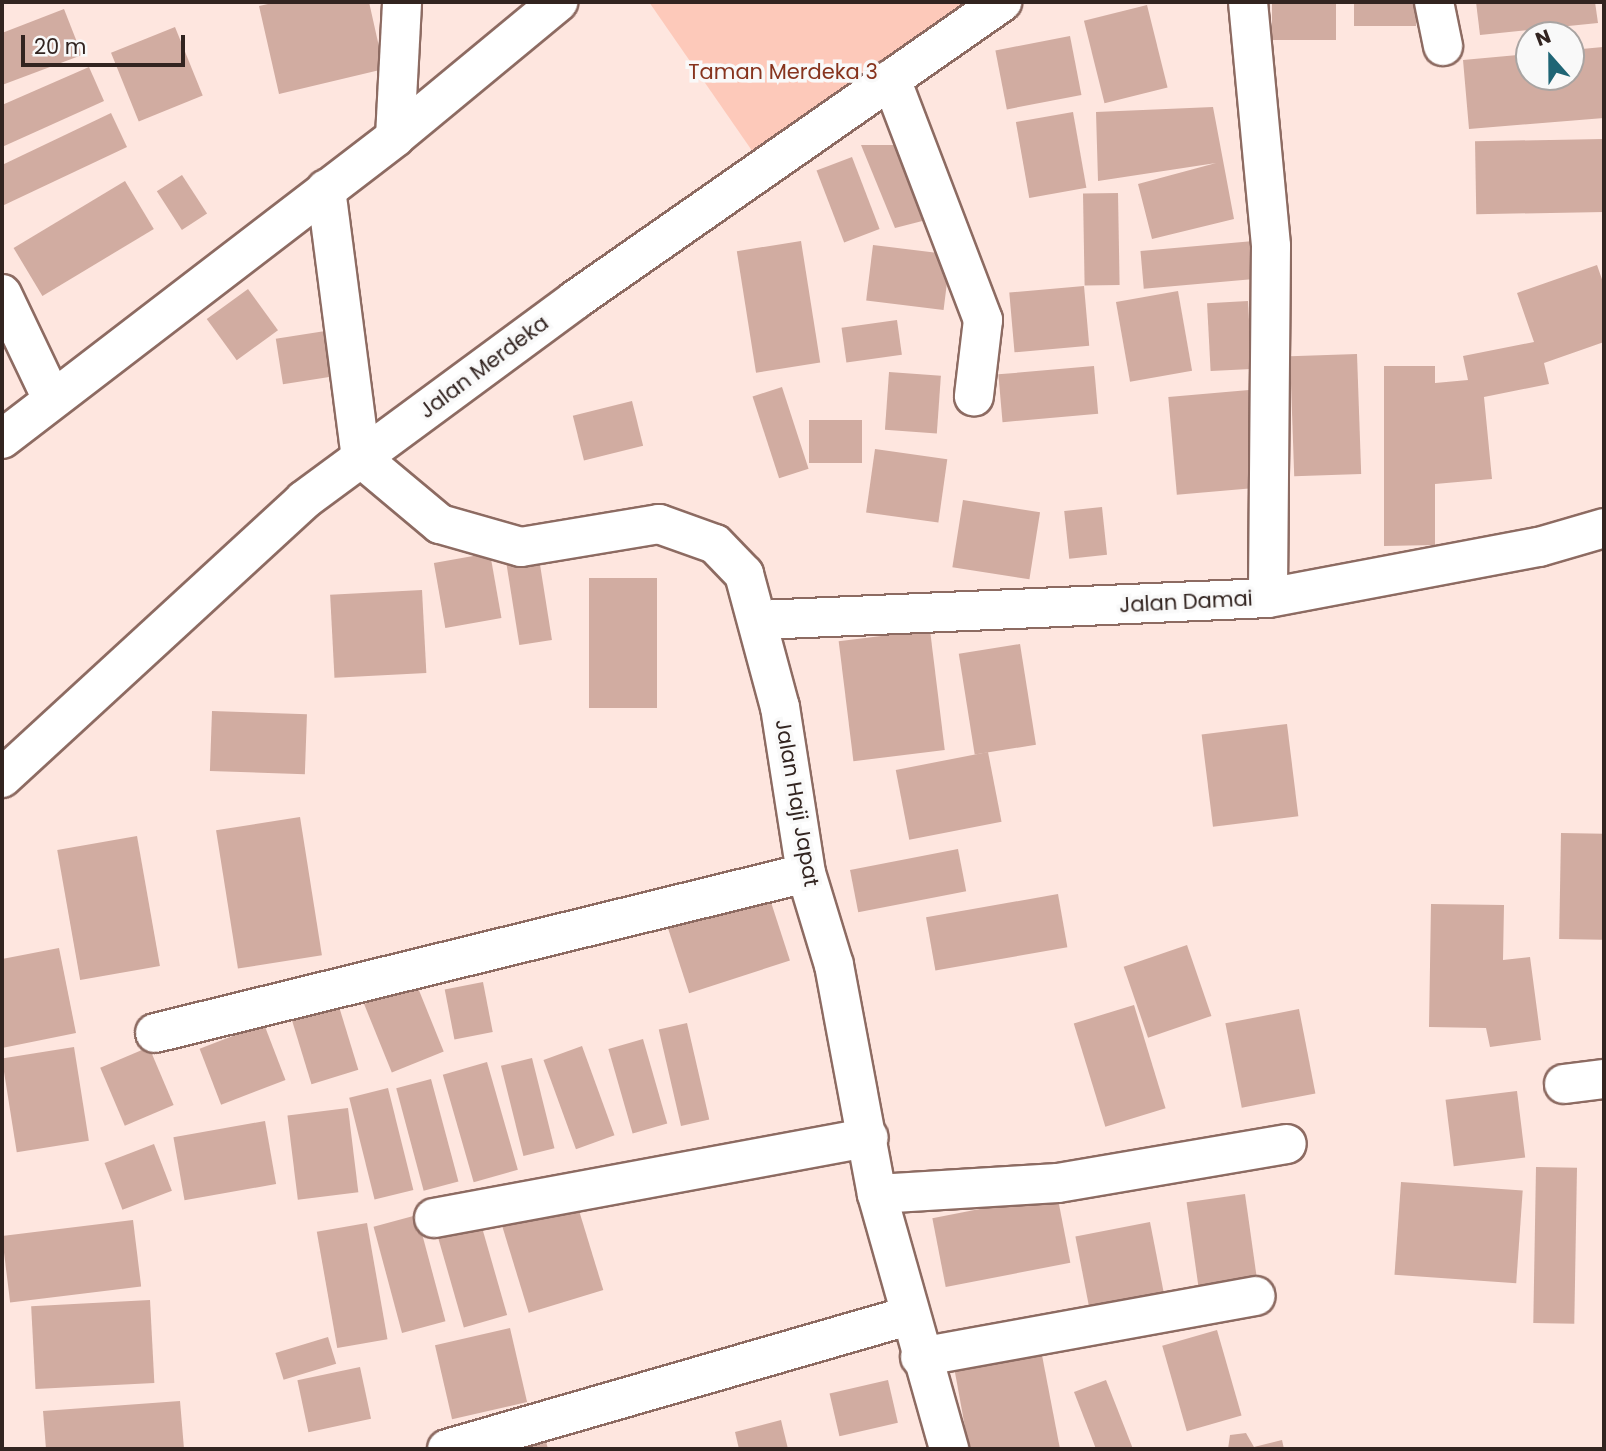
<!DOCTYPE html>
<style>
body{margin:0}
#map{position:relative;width:1606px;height:1451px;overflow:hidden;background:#fee6df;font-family:Poppins,sans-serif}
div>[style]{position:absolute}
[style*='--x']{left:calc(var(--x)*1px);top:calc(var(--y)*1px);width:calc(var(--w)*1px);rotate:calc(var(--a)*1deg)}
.green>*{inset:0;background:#fdc9ba}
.building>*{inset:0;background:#d1aca1;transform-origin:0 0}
.roads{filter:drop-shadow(2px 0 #8d6b62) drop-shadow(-2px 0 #8d6b62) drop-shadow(0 2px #8d6b62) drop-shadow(0 -2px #8d6b62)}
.minor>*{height:38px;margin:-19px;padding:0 19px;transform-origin:19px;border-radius:19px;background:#fff}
span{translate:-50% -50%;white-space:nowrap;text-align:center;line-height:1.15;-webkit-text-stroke:7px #f9f9f9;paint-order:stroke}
.park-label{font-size:21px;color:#87341e}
.street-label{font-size:21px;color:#322420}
.frame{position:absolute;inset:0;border:4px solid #322420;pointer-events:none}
.north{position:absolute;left:1515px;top:21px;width:70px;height:70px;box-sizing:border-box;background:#f9f9f9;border:2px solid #a9a4a2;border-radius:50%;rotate:339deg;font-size:19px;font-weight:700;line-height:28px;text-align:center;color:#322420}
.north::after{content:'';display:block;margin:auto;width:24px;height:32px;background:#1f6575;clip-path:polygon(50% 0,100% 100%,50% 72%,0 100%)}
.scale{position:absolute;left:21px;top:35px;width:164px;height:32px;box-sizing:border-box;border:4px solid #322420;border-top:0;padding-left:9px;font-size:21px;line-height:24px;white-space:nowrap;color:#322420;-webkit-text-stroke:5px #f9f9f9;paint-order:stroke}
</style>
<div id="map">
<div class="green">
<div style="clip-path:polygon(649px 2px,1018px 2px,764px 168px)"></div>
</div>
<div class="building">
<div style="clip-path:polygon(277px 2px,369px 2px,384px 69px,279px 94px,259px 6px)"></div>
<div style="left:1272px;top:2px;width:64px;height:38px"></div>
<div style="left:1354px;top:2px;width:62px;height:24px"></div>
<div style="clip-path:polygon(1476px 2px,1595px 2px,1598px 23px,1480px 35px)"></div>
<div style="left:1147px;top:5px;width:85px;height:65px;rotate:76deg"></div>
<div style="clip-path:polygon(64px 9px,82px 55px,2px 85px,2px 33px)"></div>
<div style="left:175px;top:27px;width:74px;height:69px;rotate:68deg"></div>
<div style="left:1070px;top:36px;width:60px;height:76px;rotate:79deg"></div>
<div style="clip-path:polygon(1603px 47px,1604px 118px,1469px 129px,1463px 60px,1529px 54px,1529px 77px,1571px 77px,1571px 50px)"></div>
<div style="clip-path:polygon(89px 67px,104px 101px,2px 147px,2px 105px)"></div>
<div style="clip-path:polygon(1213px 107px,1234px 219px,1152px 239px,1138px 184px,1216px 163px,1098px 181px,1096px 112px)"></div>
<div style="left:1073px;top:112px;width:77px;height:58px;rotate:80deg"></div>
<div style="clip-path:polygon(111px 113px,127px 147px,2px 206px,2px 165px)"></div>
<div style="left:1603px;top:139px;width:73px;height:128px;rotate:89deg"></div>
<div style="clip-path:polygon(861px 145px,905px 145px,934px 218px,895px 228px)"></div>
<div style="left:852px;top:157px;width:77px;height:38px;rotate:69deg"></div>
<div style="left:182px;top:175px;width:46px;height:30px;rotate:57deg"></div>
<div style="left:125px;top:181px;width:56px;height:130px;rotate:59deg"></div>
<div style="left:1118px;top:193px;width:92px;height:35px;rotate:89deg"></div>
<div style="left:1265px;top:240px;width:38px;height:125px;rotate:85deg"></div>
<div style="left:801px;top:241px;width:123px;height:65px;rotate:81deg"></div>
<div style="left:873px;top:245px;width:78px;height:56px;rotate:7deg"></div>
<div style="clip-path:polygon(1597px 265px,1604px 285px,1604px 342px,1544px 363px,1549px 384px,1484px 397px,1492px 479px,1435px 484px,1435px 545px,1384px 546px,1384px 366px,1435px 366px,1435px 383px,1468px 380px,1463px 356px,1534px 342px,1517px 293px)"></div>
<div style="left:1084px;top:286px;width:60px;height:75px;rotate:85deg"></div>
<div style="left:248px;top:289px;width:51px;height:51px;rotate:54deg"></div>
<div style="left:1178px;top:291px;width:81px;height:63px;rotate:80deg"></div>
<div style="left:1248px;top:301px;width:68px;height:41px;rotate:87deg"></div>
<div style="left:897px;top:320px;width:35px;height:56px;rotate:82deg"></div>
<div style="left:338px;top:329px;width:46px;height:63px;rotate:81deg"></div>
<div style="left:1357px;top:354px;width:120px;height:67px;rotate:88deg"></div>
<div style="left:1094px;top:366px;width:48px;height:96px;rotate:85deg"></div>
<div style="left:889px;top:372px;width:52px;height:58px;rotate:4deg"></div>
<div style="left:782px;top:387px;width:86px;height:31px;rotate:72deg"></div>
<div style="left:1249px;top:390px;width:98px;height:81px;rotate:85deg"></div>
<div style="left:632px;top:401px;width:46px;height:61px;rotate:76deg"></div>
<div style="left:809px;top:420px;width:53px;height:43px"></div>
<div style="left:875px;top:449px;width:73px;height:64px;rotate:8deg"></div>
<div style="left:963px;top:500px;width:78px;height:68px;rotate:9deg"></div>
<div style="left:1102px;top:507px;width:48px;height:38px;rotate:84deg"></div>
<div style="left:538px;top:552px;width:89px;height:33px;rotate:81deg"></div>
<div style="left:490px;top:553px;width:66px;height:57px;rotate:80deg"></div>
<div style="left:657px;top:578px;width:130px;height:68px;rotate:90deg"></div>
<div style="left:422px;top:590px;width:83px;height:92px;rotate:87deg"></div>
<div style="left:930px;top:630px;width:121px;height:92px;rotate:83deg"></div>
<div style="left:1020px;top:644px;width:102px;height:62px;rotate:81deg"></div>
<div style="left:212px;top:711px;width:95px;height:60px;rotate:2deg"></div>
<div style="left:1287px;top:724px;width:93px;height:86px;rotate:83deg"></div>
<div style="left:988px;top:752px;width:71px;height:94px;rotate:79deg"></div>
<div style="left:300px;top:817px;width:140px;height:85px;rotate:81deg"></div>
<div style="left:1561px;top:833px;width:43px;height:106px;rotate:1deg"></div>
<div style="left:137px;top:836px;width:132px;height:81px;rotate:80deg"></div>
<div style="left:958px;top:849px;width:43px;height:110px;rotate:79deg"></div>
<div style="left:768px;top:893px;width:71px;height:106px;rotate:72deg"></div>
<div style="left:1058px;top:894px;width:54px;height:134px;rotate:80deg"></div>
<div style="clip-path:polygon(1431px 904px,1504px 905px,1503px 960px,1530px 957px,1541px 1040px,1490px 1047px,1486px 1028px,1429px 1027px)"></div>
<div style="left:1187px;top:945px;width:75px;height:67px;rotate:71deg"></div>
<div style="clip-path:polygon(59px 948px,76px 1033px,2px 1048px,2px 959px)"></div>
<div style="left:483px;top:982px;width:51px;height:39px;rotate:79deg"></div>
<div style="left:416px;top:983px;width:74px;height:56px;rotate:68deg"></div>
<div style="left:337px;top:1000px;width:73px;height:49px;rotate:73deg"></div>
<div style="left:1134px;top:1005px;width:108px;height:63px;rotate:73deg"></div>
<div style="left:1299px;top:1009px;width:86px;height:75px;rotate:79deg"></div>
<div style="left:687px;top:1023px;width:99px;height:29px;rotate:77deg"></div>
<div style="left:264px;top:1024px;width:60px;height:69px;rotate:69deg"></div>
<div style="left:643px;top:1039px;width:88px;height:36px;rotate:74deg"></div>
<div style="left:582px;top:1046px;width:95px;height:41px;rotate:70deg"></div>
<div style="left:74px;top:1047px;width:95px;height:73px;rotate:81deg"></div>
<div style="left:149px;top:1047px;width:63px;height:53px;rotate:67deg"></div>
<div style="left:532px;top:1058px;width:93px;height:32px;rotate:76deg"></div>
<div style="left:487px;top:1062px;width:112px;height:46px;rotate:74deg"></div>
<div style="left:431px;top:1079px;width:106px;height:36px;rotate:75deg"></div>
<div style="left:388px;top:1088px;width:105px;height:40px;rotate:76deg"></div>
<div style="left:1517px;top:1091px;width:67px;height:72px;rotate:83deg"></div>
<div style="left:348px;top:1108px;width:85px;height:61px;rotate:83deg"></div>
<div style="left:265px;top:1121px;width:64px;height:93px;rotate:80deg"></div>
<div style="left:154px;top:1144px;width:50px;height:53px;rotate:69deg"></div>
<div style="left:1536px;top:1167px;width:41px;height:156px;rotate:1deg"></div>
<div style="left:1401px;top:1182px;width:122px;height:93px;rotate:4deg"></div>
<div style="left:1057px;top:1194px;width:70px;height:127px;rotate:79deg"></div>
<div style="left:1245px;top:1194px;width:89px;height:59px;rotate:82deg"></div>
<div style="left:577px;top:1204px;width:90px;height:78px;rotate:73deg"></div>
<div style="left:417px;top:1215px;width:110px;height:45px;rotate:75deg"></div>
<div style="left:479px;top:1217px;width:102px;height:45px;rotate:74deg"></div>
<div style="left:133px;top:1220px;width:67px;height:132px;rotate:83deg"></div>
<div style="left:1150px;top:1222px;width:78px;height:76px;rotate:79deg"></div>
<div style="left:367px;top:1223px;width:118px;height:51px;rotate:80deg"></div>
<div style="left:150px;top:1300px;width:83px;height:119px;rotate:87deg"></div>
<div style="left:510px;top:1328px;width:76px;height:77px;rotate:77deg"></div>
<div style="left:1217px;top:1330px;width:89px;height:57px;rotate:74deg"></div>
<div style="left:328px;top:1337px;width:28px;height:55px;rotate:73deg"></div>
<div style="clip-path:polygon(1041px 1350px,1060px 1449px,969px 1449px,954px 1367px)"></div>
<div style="left:360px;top:1367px;width:53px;height:64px;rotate:78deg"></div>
<div style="left:888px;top:1380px;width:44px;height:60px;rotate:77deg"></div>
<div style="clip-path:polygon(1106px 1380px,1133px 1449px,1096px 1449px,1074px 1392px)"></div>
<div style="clip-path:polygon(180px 1401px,184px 1449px,46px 1449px,43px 1411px)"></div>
<div style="clip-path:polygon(781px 1420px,788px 1449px,739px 1449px,735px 1432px)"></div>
<div style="clip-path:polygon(1246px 1433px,1254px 1447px,1282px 1440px,1284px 1449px,1228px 1449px,1230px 1435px)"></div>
<div style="clip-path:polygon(545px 1438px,548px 1449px,500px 1449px)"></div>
</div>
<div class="roads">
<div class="minor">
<div style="--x:1248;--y:2;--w:245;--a:84.6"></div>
<div style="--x:1271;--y:246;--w:352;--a:90.5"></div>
<div style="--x:1434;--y:2;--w:45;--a:78.4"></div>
<div style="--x:891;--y:79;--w:258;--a:69.1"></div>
<div style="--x:983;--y:320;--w:77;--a:96.8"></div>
<div style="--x:395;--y:137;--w:135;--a:-87"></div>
<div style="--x:326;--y:189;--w:271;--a:82.6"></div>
<div style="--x:361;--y:458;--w:103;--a:39.9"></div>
<div style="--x:440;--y:524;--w:84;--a:15.9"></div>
<div style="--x:521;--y:547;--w:140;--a:-9.5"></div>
<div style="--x:659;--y:524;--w:59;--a:19.7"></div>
<div style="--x:715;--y:544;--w:42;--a:46"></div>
<div style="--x:744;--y:574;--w:138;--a:74.9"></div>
<div style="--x:780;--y:707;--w:168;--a:81.1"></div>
<div style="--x:806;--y:873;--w:96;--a:73.1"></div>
<div style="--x:834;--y:965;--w:233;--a:79.4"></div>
<div style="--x:877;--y:1194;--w:265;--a:74.2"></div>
<div style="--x:2;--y:294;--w:116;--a:64.5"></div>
<div style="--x:2;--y:439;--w:496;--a:-37.5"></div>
<div style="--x:395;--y:137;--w:212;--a:-39.6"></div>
<div style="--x:760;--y:620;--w:508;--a:-2.48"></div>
<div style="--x:1268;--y:598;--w:276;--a:-10.7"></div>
<div style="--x:1539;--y:547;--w:68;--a:-16.3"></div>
<div style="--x:2;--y:778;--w:410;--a:-42.6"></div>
<div style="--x:304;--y:500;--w:337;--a:-36.4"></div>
<div style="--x:575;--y:300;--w:521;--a:-34.91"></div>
<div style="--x:155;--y:1033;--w:670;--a:-13.81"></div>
<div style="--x:1564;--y:1084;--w:40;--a:-7.1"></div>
<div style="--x:877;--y:1194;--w:181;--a:-3.5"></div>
<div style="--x:1058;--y:1183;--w:232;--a:-9.7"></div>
<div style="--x:434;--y:1218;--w:442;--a:-10.5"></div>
<div style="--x:920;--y:1357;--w:341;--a:-10.3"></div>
<div style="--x:447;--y:1449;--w:479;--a:-16.1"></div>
</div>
</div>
<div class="park-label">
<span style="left:783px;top:72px">Taman Merdeka 3</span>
</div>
<div class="street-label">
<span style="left:484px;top:367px;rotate:-37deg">Jalan Merdeka</span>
<span style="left:1186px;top:602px;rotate:-3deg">Jalan Damai</span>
<span style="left:797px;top:803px;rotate:80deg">Jalan Haji Japat</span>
</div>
<div class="frame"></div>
<div class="north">N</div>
<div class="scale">20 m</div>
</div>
